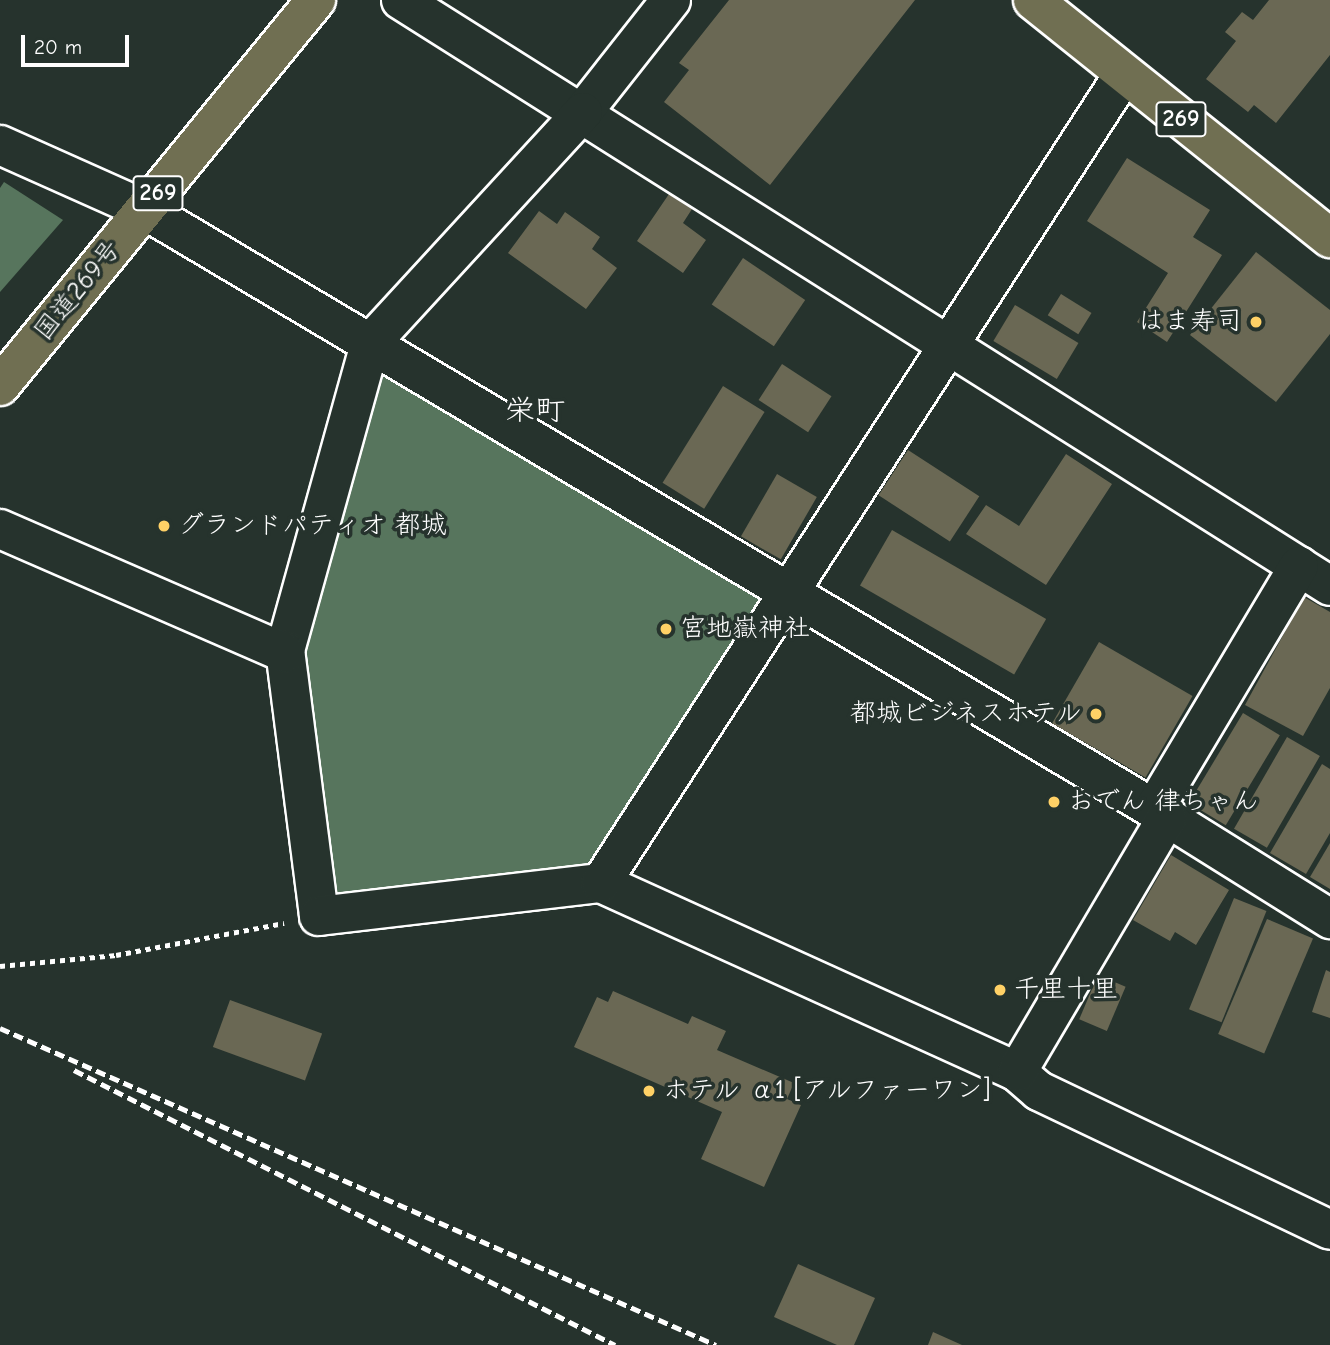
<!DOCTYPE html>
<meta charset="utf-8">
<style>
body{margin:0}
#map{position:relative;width:1330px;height:1345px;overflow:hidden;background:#26332d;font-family:"Comic Neue","Klee One",sans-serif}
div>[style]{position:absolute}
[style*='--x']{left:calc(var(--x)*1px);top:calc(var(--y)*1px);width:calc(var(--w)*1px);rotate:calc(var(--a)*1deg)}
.green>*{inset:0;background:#57755d}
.building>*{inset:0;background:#6a6854;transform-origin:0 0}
.path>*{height:4.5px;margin-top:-2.25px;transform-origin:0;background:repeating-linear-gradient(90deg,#fff 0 5px,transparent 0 10px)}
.roads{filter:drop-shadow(2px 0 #fff) drop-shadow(-2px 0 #fff) drop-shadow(0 2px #fff) drop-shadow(0 -2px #fff)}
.minor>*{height:38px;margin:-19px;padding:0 19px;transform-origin:19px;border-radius:19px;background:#26332d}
.highway>*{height:38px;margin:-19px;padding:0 19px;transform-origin:19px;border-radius:19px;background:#706f52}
.rail>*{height:5px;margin-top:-2.5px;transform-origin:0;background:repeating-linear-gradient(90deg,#fff 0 10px,transparent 0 15px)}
.dots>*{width:19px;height:19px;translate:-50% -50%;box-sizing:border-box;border:4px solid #26332d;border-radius:50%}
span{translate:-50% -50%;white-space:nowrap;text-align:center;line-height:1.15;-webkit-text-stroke:7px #26332d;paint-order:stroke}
.shield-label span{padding:2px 5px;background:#26332d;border:2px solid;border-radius:5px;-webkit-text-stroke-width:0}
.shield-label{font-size:24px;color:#fff;font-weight:700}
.street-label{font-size:26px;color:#fff}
.poi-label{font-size:26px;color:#fff}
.right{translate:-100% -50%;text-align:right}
.left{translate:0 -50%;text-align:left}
.quarter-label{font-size:30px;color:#fff}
.scale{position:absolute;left:21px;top:35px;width:108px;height:32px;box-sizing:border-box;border:4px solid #fff;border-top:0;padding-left:9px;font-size:21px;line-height:24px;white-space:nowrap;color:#fff;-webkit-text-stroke:5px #26332d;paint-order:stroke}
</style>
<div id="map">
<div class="green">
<div style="clip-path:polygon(4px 182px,63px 220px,0 292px,0 188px)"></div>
<div style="clip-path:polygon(370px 344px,788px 593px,601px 883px,319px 916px,285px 650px)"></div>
</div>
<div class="building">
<div style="clip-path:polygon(729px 0,915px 0,770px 185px,664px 102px,689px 70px,679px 63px)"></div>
<div style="clip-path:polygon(1269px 0,1330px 0,1330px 55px,1276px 123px,1254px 105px,1248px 112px,1206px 79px,1236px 41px,1225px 32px,1242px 12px,1253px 20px)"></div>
<div style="clip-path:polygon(1127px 158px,1210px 210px,1193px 237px,1222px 255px,1167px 342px,1137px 322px,1168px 273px,1087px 221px)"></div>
<div style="clip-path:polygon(669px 194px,692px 209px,683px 223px,706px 240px,683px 273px,637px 241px)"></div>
<div style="clip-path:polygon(539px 211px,557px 224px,565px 212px,600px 237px,592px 249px,617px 268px,586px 309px,508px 253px)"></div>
<div style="clip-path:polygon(1256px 252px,1330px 310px,1330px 334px,1276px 402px,1190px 335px)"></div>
<div style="left:743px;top:258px;width:75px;height:56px;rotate:34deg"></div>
<div style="left:1061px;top:294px;width:36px;height:25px;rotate:32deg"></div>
<div style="left:1015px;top:305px;width:74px;height:42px;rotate:31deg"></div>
<div style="left:782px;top:364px;width:59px;height:43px;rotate:33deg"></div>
<div style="left:723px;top:386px;width:49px;height:114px;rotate:32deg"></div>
<div style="left:908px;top:450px;width:85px;height:54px;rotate:33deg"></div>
<div style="clip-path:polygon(1066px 454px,1112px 484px,1046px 585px,966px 534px,986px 505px,1019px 526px)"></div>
<div style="left:777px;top:474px;width:46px;height:72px;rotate:30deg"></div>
<div style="left:892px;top:530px;width:178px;height:64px;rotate:30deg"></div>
<div style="clip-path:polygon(1304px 597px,1330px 612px,1330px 688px,1303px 736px,1245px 705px)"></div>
<div style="left:1099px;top:642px;width:108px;height:94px;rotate:30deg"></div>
<div style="left:1243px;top:713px;width:43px;height:105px;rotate:31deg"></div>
<div style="left:1287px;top:737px;width:38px;height:106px;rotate:30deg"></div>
<div style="clip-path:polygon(1322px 764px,1330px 769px,1330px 833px,1306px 874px,1270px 853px)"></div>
<div style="clip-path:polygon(1330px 843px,1330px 889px,1310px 877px)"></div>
<div style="clip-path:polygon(1171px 855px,1229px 890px,1196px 945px,1175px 932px,1170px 941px,1133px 920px)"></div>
<div style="left:1234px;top:898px;width:35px;height:120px;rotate:22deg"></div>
<div style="left:1267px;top:919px;width:50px;height:125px;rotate:23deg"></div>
<div style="clip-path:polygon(1326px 970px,1330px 972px,1330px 1018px,1312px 1012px)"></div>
<div style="left:1098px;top:975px;width:30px;height:48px;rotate:23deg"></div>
<div style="clip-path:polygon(613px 991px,688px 1024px,692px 1016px,726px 1031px,717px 1050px,794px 1083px,787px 1099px,801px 1105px,764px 1187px,701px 1159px,722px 1112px,574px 1047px,597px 997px,608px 1002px)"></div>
<div style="left:230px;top:1000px;width:98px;height:50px;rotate:20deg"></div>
<div style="clip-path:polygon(798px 1264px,875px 1298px,854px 1345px,837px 1345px,774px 1317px)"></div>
<div style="clip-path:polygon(933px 1332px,962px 1345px,928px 1345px)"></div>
</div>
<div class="path">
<div style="--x:0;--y:966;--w:117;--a:-5.4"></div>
<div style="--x:116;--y:955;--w:171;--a:-10.8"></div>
</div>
<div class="roads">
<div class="minor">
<div style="--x:401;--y:0;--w:1098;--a:32.24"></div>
<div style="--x:671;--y:0;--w:142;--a:128.2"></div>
<div style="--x:583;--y:112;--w:315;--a:132.6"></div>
<div style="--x:370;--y:344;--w:318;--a:105.5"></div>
<div style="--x:285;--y:650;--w:268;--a:82.7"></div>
<div style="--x:319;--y:916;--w:284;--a:-6.7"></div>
<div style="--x:601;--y:883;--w:457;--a:24.4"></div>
<div style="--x:1017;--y:1072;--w:29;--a:41"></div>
<div style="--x:1039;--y:1091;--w:322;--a:25.5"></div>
<div style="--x:0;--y:145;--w:159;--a:24.1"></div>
<div style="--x:145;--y:210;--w:1173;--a:30.7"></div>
<div style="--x:1154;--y:809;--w:208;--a:32"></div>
<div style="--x:0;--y:529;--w:311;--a:23.5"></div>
<div style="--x:1154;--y:809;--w:283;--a:-59.2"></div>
<div style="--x:601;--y:883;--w:963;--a:-57.12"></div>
<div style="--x:1017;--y:1072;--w:296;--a:-59.5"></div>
</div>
<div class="highway">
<div style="--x:1033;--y:0;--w:381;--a:38.7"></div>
<div style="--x:0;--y:386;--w:499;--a:-50.7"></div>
</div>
</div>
<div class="rail">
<div style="--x:0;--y:1028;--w:783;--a:23.88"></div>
<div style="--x:74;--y:1070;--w:607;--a:26.95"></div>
</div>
<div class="dots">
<div style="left:1256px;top:322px;background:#ffd166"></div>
<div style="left:164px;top:526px;background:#ffd166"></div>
<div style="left:666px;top:629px;background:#ffd166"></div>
<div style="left:1096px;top:714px;background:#ffd166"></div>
<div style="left:1054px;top:802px;background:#ffd166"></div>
<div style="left:1000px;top:990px;background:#ffd166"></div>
<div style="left:649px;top:1091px;background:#ffd166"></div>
</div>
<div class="shield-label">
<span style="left:1181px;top:119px">269</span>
<span style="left:158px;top:193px">269</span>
</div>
<div class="street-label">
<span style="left:78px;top:291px;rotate:-51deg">国道269号</span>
</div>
<div class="poi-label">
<span class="right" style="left:1242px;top:322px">はま寿司</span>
<span class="left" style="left:178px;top:526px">グランドパティオ 都城</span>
<span class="left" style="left:680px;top:629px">宮地嶽神社</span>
<span class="right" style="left:1082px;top:714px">都城ビジネスホテル</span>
<span class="left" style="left:1068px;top:802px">おでん 律ちゃん</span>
<span class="left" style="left:1014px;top:990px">千里十里</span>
<span class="left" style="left:663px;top:1091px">ホテル α1 [アルファーワン]</span>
</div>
<div class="quarter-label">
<span style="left:535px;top:411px">栄町</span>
</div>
<div class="scale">20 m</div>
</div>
